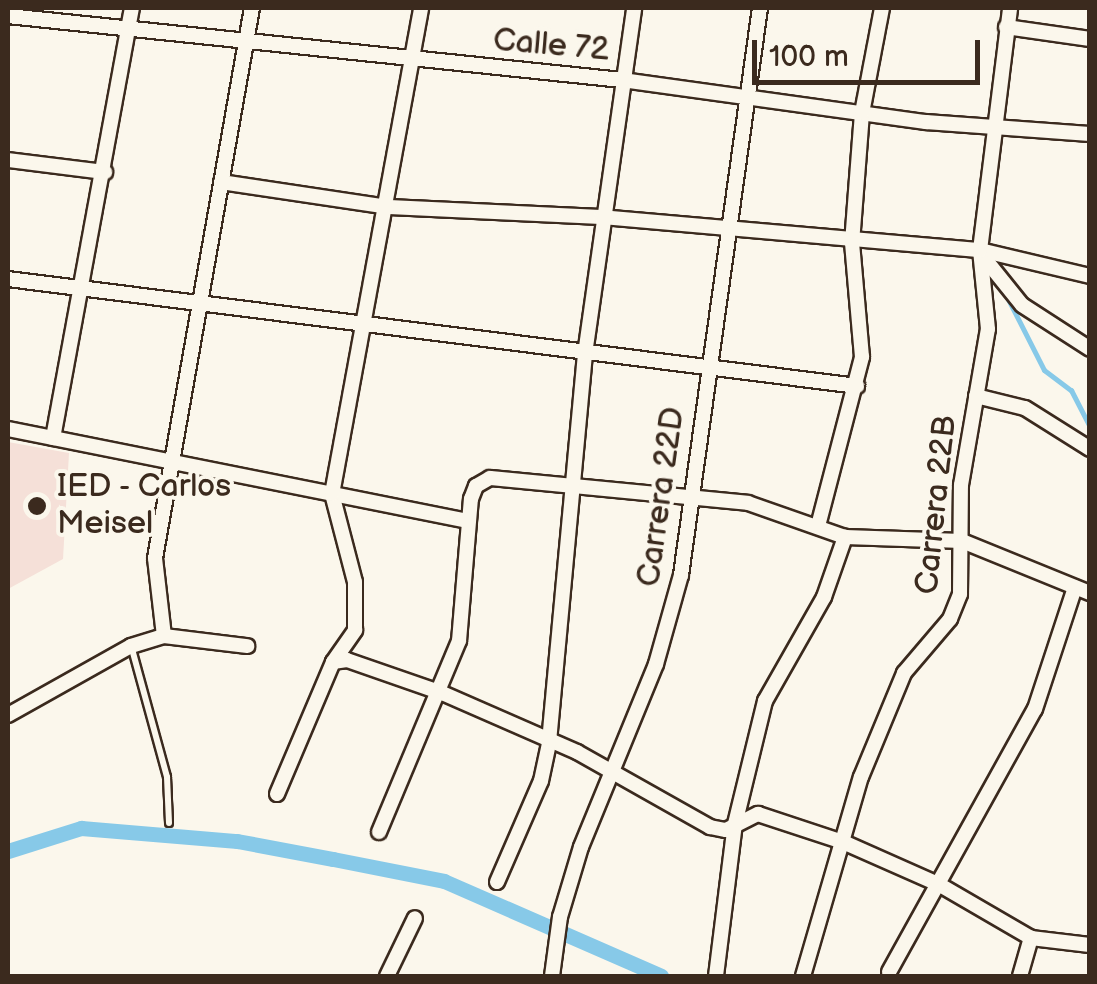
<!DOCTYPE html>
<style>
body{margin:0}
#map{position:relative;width:1097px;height:984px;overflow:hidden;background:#fbf7ec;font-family:"Balsamiq Sans",sans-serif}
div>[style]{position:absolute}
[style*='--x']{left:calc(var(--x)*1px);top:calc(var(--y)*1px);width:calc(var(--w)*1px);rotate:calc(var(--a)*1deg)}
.built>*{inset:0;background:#f5e0d8}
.stream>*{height:5px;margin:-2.5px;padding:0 2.5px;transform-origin:2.5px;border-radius:2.5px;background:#87c9e8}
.canal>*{height:15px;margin:-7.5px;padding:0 7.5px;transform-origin:7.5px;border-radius:7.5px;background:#87c9e8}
.roads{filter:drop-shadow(2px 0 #3b2a1e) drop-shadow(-2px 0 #3b2a1e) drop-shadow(0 2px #3b2a1e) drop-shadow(0 -2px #3b2a1e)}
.lane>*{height:6px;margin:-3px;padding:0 3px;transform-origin:3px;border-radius:3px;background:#fbf7ec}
.street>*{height:14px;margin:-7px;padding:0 7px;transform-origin:7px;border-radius:7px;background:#fbf7ec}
.dots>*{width:28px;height:28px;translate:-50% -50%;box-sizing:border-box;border:5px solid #fbf7ec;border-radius:50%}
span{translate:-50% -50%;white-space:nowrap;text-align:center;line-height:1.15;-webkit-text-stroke:8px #fbf7ec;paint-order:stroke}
.street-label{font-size:32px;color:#3b2a1e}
.poi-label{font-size:32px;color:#3b2a1e}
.left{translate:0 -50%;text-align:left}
.frame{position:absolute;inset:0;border:10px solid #3b2a1e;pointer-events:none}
.scale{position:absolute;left:752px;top:40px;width:228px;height:45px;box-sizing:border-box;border:5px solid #3b2a1e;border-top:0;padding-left:12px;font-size:30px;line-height:35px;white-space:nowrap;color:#3b2a1e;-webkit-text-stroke:8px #fbf7ec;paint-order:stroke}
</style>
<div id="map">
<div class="built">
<div style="clip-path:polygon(8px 442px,69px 453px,63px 559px,8px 589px)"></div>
</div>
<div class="stream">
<div style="--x:1007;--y:297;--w:82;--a:63.1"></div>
<div style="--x:1044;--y:370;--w:34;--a:37"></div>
<div style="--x:1071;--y:390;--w:42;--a:62.8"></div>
</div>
<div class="canal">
<div style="--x:8;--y:851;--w:77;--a:-17.5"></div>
<div style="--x:81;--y:828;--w:157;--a:4.8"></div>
<div style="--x:237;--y:841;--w:98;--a:10.6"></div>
<div style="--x:333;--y:859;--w:113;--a:11.2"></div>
<div style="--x:444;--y:881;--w:237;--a:23.6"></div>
</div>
<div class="roads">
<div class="lane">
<div style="--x:132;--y:649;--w:133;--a:74.7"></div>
<div style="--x:167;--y:777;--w:46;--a:87.5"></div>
</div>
<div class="street">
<div style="--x:8;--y:16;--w:617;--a:5.95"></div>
<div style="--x:622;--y:80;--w:307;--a:7.9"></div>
<div style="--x:926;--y:122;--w:164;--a:4.2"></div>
<div style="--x:1006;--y:27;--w:85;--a:8.1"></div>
<div style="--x:8;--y:160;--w:98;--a:7.1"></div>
<div style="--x:221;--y:182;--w:170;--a:8.5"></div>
<div style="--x:389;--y:207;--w:212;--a:2.7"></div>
<div style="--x:601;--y:217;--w:380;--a:5"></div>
<div style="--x:980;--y:250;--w:113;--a:13.3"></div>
<div style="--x:981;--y:254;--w:65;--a:51.2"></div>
<div style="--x:1022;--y:305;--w:81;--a:32.9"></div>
<div style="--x:8;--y:279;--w:856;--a:7.18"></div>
<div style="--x:976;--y:396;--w:50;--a:13.8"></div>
<div style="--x:1025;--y:408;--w:77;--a:32.2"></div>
<div style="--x:8;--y:429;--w:469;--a:11.3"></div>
<div style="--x:53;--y:438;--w:437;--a:-79.6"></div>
<div style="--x:818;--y:526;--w:175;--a:-75.4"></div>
<div style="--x:862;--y:357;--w:114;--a:-95"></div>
<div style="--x:852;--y:243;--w:130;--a:-85.6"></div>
<div style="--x:862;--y:113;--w:107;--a:-79.2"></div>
<div style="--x:164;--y:636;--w:79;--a:-96.6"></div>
<div style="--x:155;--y:558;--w:558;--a:-80"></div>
<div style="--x:333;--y:662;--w:14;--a:-8"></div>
<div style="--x:347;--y:660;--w:101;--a:19.2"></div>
<div style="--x:442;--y:693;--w:147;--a:23.6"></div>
<div style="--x:577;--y:752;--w:153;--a:29.4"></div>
<div style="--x:710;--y:827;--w:16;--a:11"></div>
<div style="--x:726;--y:830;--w:36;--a:-27"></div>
<div style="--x:758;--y:814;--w:89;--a:18.2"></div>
<div style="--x:843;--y:842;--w:106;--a:23.9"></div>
<div style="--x:940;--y:885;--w:105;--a:30.2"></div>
<div style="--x:1031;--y:938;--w:59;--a:6.8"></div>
<div style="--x:8;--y:715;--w:141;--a:-29.3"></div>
<div style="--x:131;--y:646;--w:34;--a:-17"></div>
<div style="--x:164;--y:636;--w:84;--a:6.9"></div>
<div style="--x:277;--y:794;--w:143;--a:-67"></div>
<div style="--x:333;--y:662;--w:39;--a:-55"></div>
<div style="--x:355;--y:630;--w:48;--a:-90"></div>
<div style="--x:355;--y:582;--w:91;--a:-104.6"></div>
<div style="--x:332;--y:494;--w:494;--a:-79.6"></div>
<div style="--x:379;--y:832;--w:207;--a:-67.3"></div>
<div style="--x:459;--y:641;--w:143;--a:-85.2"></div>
<div style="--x:471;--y:499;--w:14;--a:-69"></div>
<div style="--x:476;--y:486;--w:16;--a:-30"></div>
<div style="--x:490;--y:478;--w:259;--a:5.5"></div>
<div style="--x:748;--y:503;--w:103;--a:19.3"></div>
<div style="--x:845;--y:537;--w:117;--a:2"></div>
<div style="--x:962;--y:541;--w:138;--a:22.1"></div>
<div style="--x:497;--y:882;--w:110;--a:-66.5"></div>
<div style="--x:541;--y:781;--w:40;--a:-78"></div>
<div style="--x:549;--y:742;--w:390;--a:-84.7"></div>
<div style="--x:585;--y:354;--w:349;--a:-81.9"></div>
<div style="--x:889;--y:972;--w:301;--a:-61"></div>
<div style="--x:1035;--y:709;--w:128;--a:-71.8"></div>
<div style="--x:387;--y:976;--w:64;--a:-64.2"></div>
<div style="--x:552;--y:976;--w:60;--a:-82.3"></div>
<div style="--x:560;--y:917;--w:73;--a:-73.3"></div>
<div style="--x:581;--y:847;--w:198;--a:-67.7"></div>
<div style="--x:656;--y:664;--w:92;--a:-74.3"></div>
<div style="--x:681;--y:575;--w:572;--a:-82.07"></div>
<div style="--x:716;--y:976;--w:153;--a:-82.9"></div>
<div style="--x:735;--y:824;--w:127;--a:-76.3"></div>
<div style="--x:765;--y:701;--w:120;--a:-60.4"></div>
<div style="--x:824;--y:597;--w:64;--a:-70.7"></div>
<div style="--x:803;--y:976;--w:207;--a:-73.8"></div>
<div style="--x:861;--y:777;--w:113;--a:-67.5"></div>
<div style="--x:904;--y:673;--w:71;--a:-49.6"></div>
<div style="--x:950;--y:619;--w:27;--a:-68"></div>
<div style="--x:960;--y:594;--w:109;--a:-89.5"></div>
<div style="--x:961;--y:485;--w:158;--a:-80.2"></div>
<div style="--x:988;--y:329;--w:79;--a:-95.8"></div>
<div style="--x:980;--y:250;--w:244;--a:-82.9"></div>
<div style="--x:1020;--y:976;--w:40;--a:-74"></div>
</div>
</div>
<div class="dots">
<div style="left:37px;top:506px;background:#3b2a1e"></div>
</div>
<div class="street-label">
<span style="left:551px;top:46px;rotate:5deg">Calle 72</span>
<span style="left:662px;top:497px;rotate:-82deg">Carrera 22D</span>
<span style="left:937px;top:505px;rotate:-84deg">Carrera 22B</span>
</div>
<div class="poi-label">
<span class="left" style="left:57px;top:506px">IED - Carlos<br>Meisel</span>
</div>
<div class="frame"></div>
<div class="scale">100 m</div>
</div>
